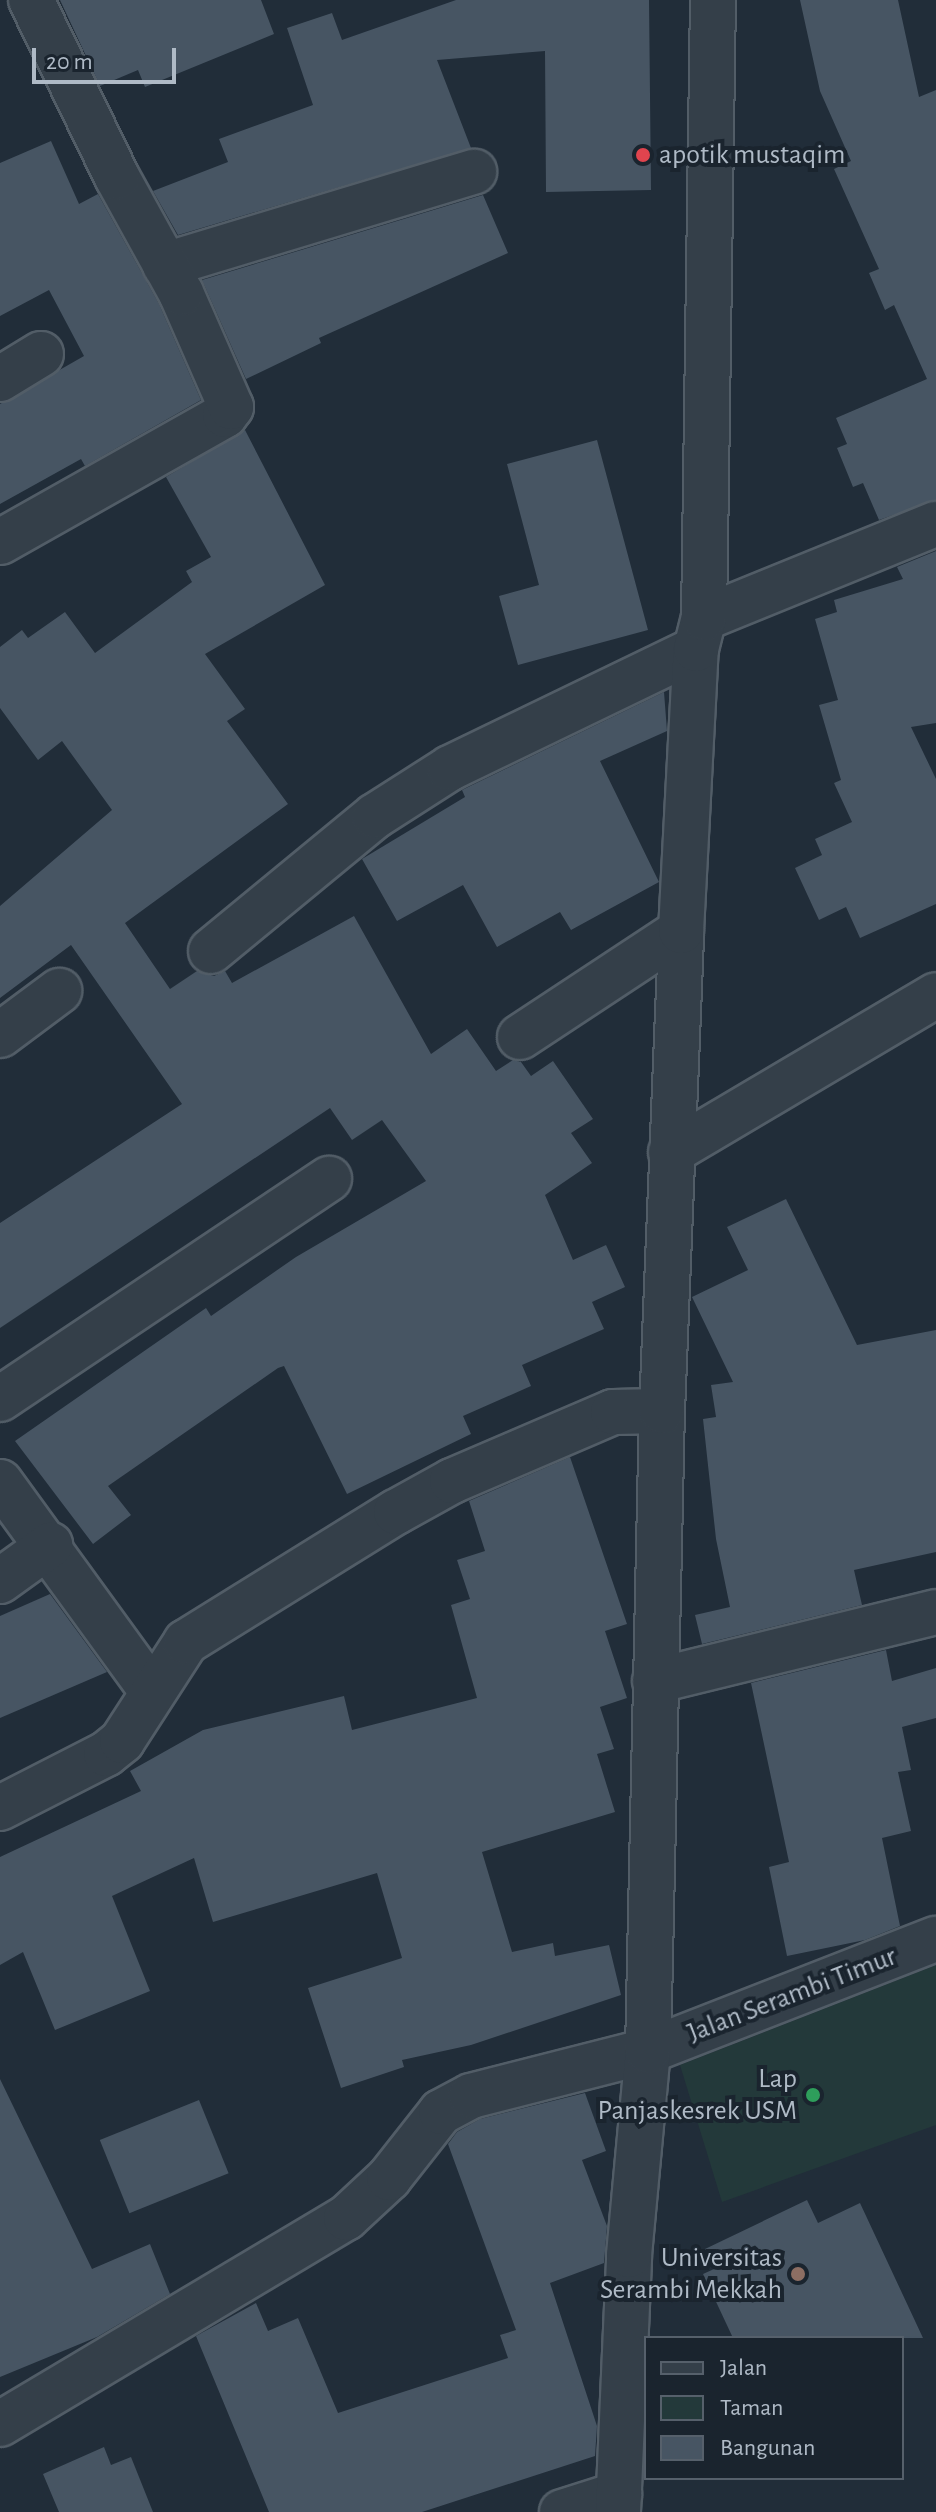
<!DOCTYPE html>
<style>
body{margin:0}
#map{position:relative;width:936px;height:2512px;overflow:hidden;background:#212d39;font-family:"Alegreya Sans",sans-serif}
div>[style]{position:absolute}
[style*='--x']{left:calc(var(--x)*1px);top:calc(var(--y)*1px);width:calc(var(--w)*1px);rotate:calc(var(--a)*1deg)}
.green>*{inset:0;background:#23393a}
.building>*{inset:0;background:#475563;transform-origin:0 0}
.roads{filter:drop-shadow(2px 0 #525d67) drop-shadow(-2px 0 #525d67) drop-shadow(0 2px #525d67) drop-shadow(0 -2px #525d67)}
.street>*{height:44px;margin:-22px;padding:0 22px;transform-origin:22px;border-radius:22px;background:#343f49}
.dots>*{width:22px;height:22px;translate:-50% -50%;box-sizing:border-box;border:4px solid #1a242e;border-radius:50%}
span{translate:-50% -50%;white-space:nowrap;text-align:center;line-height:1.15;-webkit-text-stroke:8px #1a242e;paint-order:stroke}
.poi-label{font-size:28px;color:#afbac6}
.left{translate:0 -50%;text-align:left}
.right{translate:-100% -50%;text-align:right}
.street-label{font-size:28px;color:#afbac6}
.legend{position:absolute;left:644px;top:2336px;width:260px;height:144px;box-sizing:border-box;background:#1a242e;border:2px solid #56606b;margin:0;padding:10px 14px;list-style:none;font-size:24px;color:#afbac6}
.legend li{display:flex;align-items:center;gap:16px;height:40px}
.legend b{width:40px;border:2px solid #56606b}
.scale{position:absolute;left:32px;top:48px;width:144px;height:36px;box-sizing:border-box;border:4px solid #afbac6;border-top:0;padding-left:10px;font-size:24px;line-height:28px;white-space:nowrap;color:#afbac6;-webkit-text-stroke:6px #1a242e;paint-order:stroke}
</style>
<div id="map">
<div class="green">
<div style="clip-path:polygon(936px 1965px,936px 2125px,722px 2202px,680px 2065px)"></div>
</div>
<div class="building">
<div style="clip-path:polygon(60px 0,261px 0,274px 34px,145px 87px,138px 70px,100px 86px)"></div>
<div style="clip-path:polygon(456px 0,649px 0,651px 190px,546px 192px,545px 51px,437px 60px,471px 148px,178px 235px,153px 191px,228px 162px,219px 139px,313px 105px,287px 28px,332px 13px,342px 40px)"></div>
<div style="clip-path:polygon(800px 0,898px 0,919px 97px,936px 90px,936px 500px,879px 520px,863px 483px,853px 487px,837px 448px,847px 444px,836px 418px,927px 379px,894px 305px,885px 310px,869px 273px,879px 269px,834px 169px,851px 161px,820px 91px)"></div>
<div style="clip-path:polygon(51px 141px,79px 204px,98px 194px,159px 304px,201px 400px,85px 466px,81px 459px,0 504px,0 404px,84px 356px,49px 290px,0 316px,0 163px)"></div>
<div style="clip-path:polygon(483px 195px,508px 253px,319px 338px,321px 343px,246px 379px,202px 280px)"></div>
<div style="clip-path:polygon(245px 430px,325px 585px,205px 654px,245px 709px,227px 721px,288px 804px,125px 923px,170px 989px,197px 971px,214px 976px,225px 971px,232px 983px,354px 916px,431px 1054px,467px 1029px,496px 1071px,513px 1060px,521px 1062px,531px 1076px,553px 1061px,593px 1119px,571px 1133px,592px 1163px,545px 1195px,573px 1260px,606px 1245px,625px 1287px,592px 1302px,604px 1329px,522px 1365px,531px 1386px,463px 1416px,471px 1434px,347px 1494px,284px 1366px,278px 1368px,108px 1486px,131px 1515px,93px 1544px,15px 1441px,206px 1308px,211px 1316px,296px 1257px,426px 1181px,382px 1120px,352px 1140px,330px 1108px,0 1328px,0 1223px,182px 1104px,71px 945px,0 998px,0 906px,112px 810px,62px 741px,38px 760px,0 708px,0 647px,22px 630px,28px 638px,65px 612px,95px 653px,192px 582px,186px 571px,211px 557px,166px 477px)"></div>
<div style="clip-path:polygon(597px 440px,648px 630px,518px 665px,499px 596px,539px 585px,507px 464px)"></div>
<div style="clip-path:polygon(936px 551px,936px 723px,911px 727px,936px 779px,936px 904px,860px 938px,846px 907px,819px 920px,795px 868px,822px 855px,815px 839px,852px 822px,834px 783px,841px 780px,819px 705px,838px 700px,815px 619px,837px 612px,834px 600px,903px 579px,897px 567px)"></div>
<div style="clip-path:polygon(664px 692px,667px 731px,600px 761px,659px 882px,571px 930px,560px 912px,497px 947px,463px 885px,397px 921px,362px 859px,465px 797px,462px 790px)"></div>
<div style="clip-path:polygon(786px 1199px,857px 1345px,936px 1330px,936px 1552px,854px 1570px,862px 1605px,702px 1644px,695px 1615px,730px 1607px,716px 1539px,703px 1419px,716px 1417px,711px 1385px,733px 1382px,692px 1297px,748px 1270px,727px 1227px)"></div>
<div style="clip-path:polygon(570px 1457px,627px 1624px,605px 1631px,627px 1698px,600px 1707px,614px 1749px,597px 1754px,615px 1812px,482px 1852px,512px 1952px,553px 1943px,555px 1956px,609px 1945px,621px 1995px,471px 2045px,402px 2060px,404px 2067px,341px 2088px,308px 1988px,402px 1958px,377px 1873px,213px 1922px,194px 1858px,112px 1896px,150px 1991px,55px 2030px,23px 1952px,0 1965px,0 1857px,141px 1791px,130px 1771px,203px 1730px,344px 1696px,352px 1730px,477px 1698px,451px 1605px,470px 1599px,457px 1560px,485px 1551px,469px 1501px)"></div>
<div style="clip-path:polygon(50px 1594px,107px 1672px,0 1718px,0 1616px)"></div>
<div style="clip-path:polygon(886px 1650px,892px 1681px,936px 1668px,936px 1718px,902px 1727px,911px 1770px,898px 1772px,911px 1831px,882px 1838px,900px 1926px,865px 1940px,787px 1956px,769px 1867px,789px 1862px,751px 1683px)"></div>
<div style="clip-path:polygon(0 2079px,92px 2269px,150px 2244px,170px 2294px,97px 2337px,0 2377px)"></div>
<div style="clip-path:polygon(585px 2093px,606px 2151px,582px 2160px,607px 2226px,604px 2263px,550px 2283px,597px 2426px,595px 2456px,422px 2512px,269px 2512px,196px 2336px,256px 2303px,268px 2331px,298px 2318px,338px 2413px,508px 2358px,500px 2335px,516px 2330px,448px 2144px,457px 2132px,480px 2119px)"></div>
<div style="left:199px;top:2100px;width:79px;height:107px;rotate:68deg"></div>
<div style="clip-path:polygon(807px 2200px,818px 2223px,860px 2203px,923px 2338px,733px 2338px,703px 2274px,714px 2269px,705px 2249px)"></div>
<div style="clip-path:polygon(104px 2447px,111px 2465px,131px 2457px,153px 2512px,59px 2512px,43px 2474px)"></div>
</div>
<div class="roads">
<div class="street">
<div style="--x:165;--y:265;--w:323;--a:-16.8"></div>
<div style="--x:0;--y:379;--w:48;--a:-31.4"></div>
<div style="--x:0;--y:542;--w:258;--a:-29.4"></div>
<div style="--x:225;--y:415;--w:10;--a:-53"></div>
<div style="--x:231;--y:407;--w:124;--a:-113.7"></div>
<div style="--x:181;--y:293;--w:132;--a:-118.9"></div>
<div style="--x:117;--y:177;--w:197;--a:-115.9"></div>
<div style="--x:704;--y:618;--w:250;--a:-22.1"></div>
<div style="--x:211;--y:951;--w:212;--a:-39.5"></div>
<div style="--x:375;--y:816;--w:89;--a:-32.6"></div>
<div style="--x:450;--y:768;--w:273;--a:-25.8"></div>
<div style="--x:0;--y:1035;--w:74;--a:-36.7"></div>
<div style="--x:520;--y:1037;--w:193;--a:-33.4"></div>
<div style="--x:671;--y:1152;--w:308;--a:-30.6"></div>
<div style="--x:0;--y:1399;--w:396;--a:-33.8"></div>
<div style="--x:0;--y:1482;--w:257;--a:54"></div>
<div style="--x:0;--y:1581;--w:62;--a:-35.8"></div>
<div style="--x:655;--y:1681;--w:289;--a:-13.8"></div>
<div style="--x:0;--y:1808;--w:119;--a:-27"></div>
<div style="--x:106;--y:1754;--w:21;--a:-39"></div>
<div style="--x:122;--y:1741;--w:118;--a:-57.1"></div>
<div style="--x:186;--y:1642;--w:247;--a:-31.8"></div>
<div style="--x:396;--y:1512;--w:64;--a:-29"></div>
<div style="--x:452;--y:1481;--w:175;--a:-23.2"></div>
<div style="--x:613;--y:1412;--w:49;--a:-1.2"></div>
<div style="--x:0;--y:2424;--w:403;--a:-30.8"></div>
<div style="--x:346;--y:2218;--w:59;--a:-42.9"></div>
<div style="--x:389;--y:2178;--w:84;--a:-51.8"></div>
<div style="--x:441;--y:2112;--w:34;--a:-28"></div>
<div style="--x:471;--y:2096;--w:183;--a:-14.3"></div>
<div style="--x:648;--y:2051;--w:309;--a:-21.3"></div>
<div style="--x:562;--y:2512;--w:60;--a:-17.5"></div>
<div style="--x:618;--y:2512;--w:257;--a:-87.5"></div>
<div style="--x:629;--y:2255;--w:205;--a:-84.7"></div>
<div style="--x:648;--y:2051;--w:640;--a:-88.75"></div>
<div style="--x:662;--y:1411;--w:480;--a:-87.7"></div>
<div style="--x:681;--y:931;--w:282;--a:-87"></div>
<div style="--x:696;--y:649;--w:32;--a:-76"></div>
<div style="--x:704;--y:618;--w:618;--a:-89.17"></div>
</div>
</div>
<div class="dots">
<div style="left:643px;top:155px;background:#e0444e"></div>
<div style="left:813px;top:2095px;background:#2e9e5b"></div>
<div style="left:798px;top:2274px;background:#8d6e63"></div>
</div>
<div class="poi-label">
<span class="left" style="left:659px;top:155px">apotik mustaqim</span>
<span class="right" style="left:797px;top:2095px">Lap<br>Panjaskesrek USM</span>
<span class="right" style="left:782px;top:2274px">Universitas<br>Serambi Mekkah</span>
</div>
<div class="street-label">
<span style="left:792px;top:1995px;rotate:-21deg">Jalan Serambi Timur</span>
</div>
<ul class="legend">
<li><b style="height:10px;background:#343f49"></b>Jalan</li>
<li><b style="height:22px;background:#23393a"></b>Taman</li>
<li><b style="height:22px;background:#475563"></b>Bangunan</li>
</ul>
<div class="scale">20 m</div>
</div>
